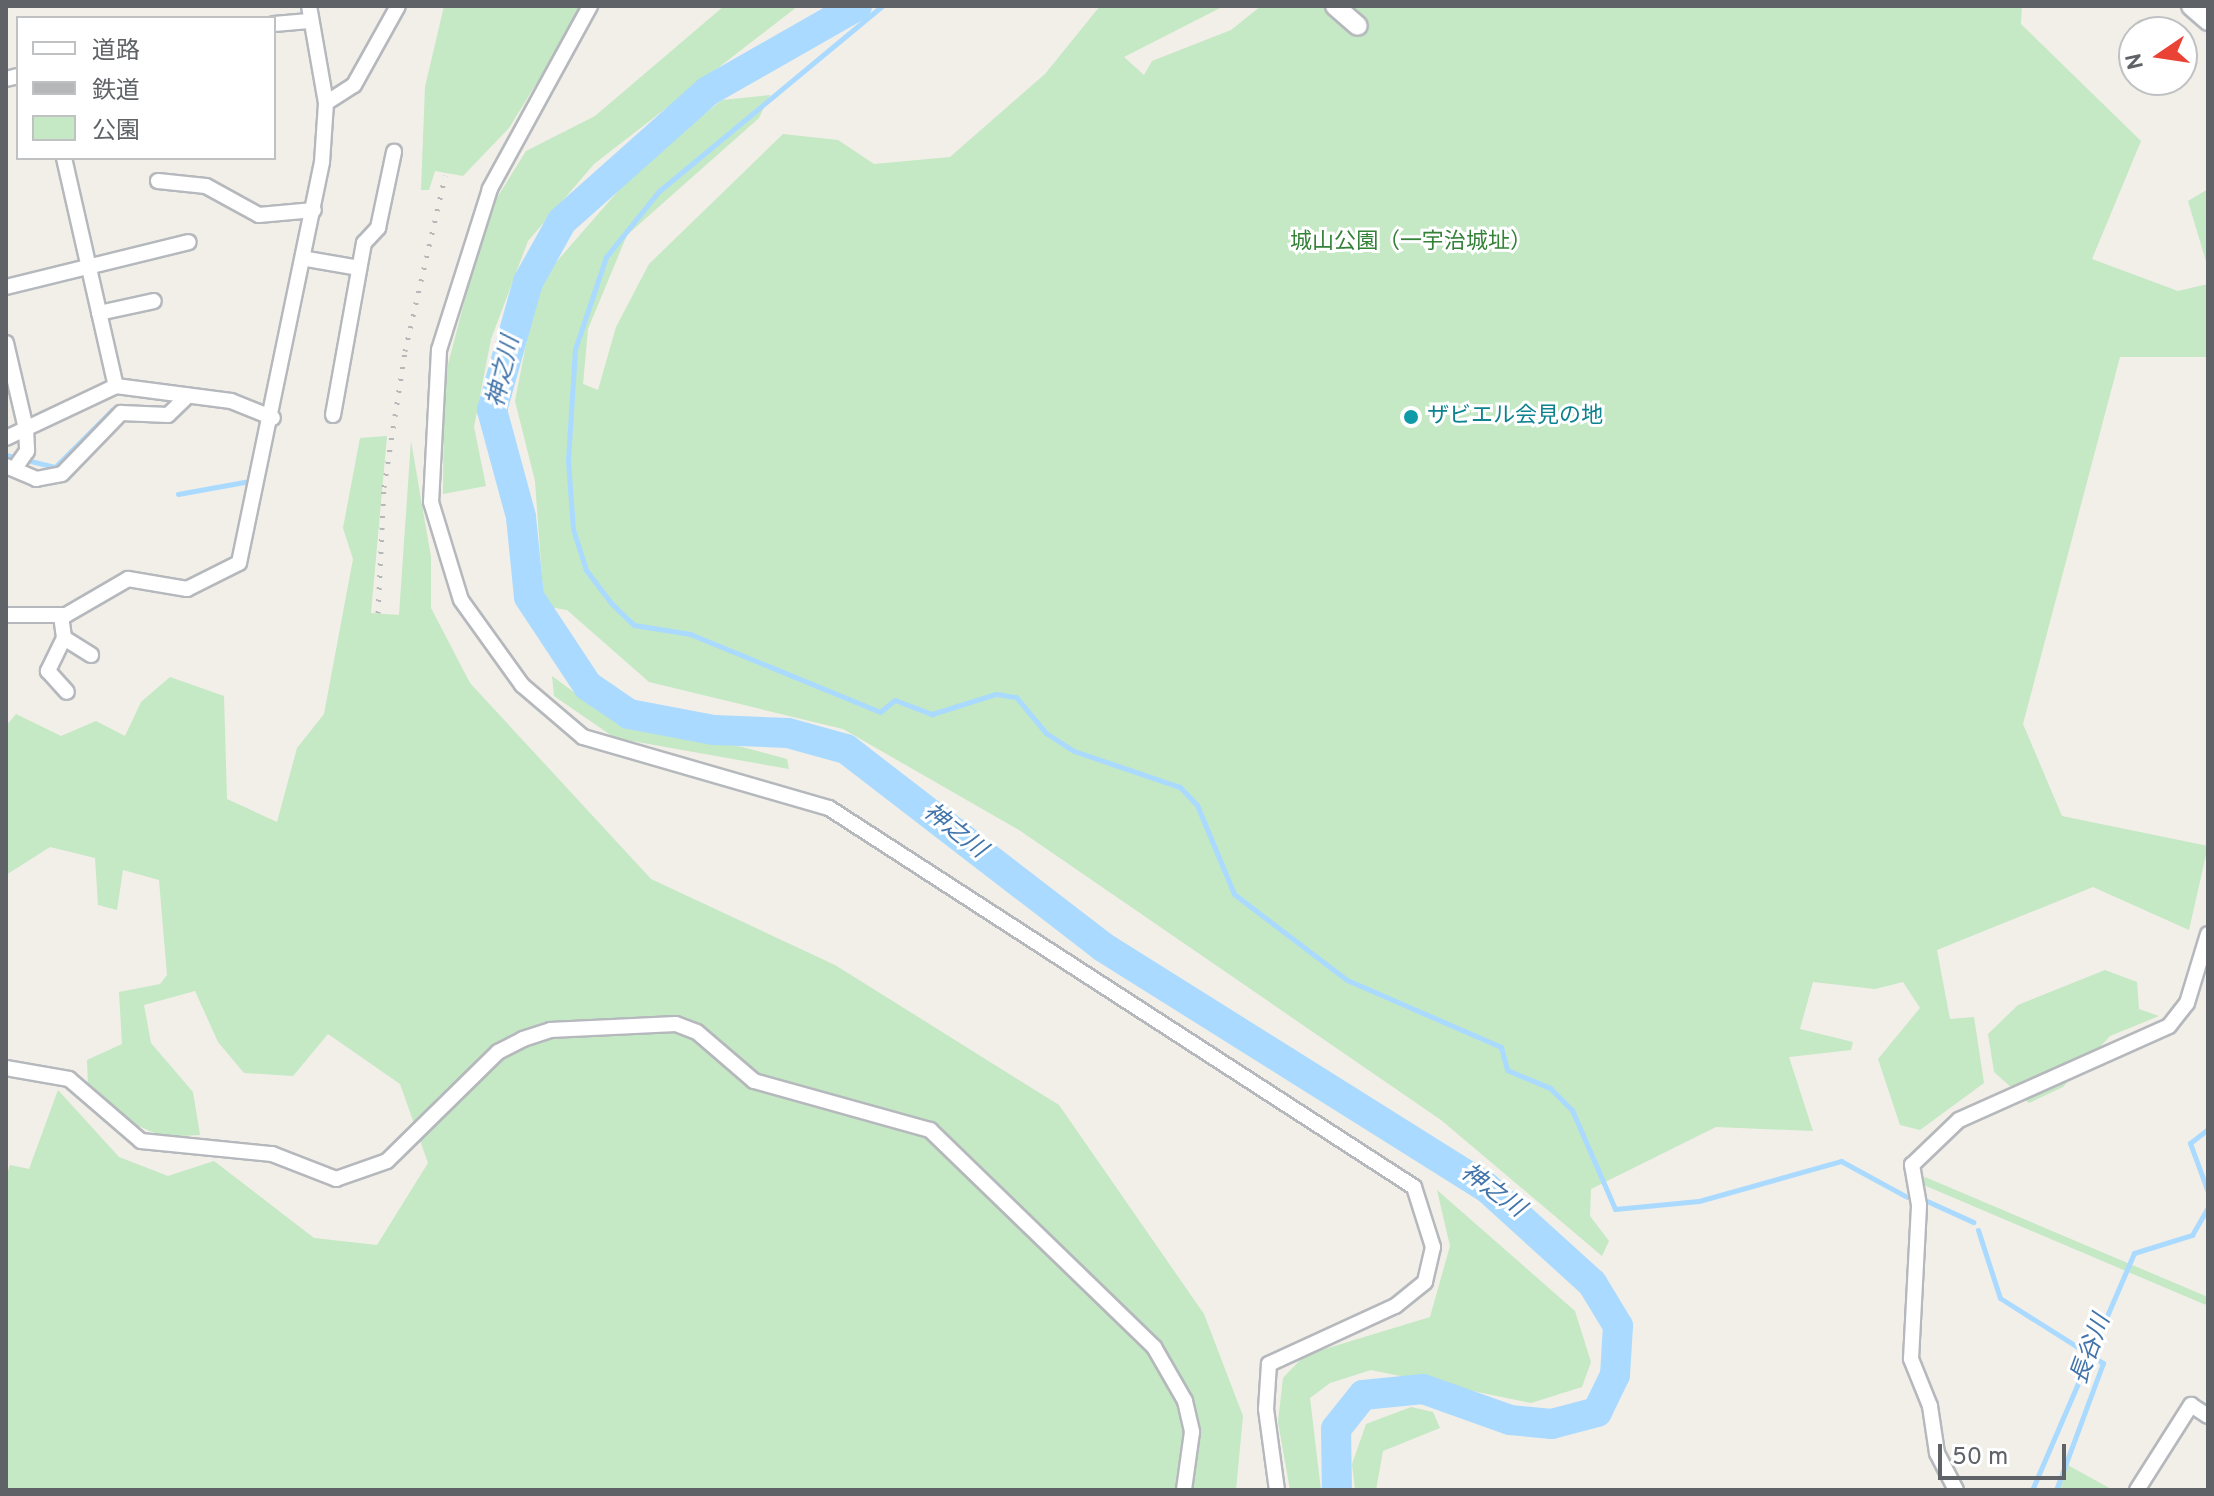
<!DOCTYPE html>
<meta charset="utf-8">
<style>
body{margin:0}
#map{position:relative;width:2214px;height:1496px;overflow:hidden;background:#f1efe8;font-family:Overpass,"Noto Sans JP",sans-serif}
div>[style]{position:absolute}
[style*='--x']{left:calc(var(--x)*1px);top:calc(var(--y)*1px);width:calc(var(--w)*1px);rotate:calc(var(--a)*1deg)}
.green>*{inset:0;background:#c5e8c5;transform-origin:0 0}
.stream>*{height:5px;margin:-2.5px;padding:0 2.5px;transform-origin:2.5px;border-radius:2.5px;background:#aadaff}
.river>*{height:30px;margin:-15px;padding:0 15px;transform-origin:15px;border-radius:15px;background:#aadaff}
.roads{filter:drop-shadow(2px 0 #b5b8bc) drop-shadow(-2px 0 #b5b8bc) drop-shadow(0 2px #b5b8bc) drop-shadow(0 -2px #b5b8bc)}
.minor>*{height:14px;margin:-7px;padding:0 7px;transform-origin:7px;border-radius:7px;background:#fff}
.tertiary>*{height:18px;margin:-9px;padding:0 9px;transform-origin:9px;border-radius:9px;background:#fff}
.rail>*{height:5px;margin-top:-2.5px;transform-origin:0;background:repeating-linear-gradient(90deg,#b6b7b8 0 2px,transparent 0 12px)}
.dots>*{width:22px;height:22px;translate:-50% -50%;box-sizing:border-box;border:4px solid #fff;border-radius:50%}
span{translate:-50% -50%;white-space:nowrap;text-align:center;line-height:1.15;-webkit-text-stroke:6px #fff;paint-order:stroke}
.park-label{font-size:22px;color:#348238}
.culture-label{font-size:22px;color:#0d838f}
.left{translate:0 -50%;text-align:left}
.water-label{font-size:24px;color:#4174aa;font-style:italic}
.frame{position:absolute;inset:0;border:8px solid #5f6368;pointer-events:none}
.legend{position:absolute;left:16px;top:16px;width:260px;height:144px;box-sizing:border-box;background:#fff;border:2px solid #bfc1c3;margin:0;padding:10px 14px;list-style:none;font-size:24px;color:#5f6368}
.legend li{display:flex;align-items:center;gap:16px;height:40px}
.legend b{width:40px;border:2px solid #bfc1c3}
.north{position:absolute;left:2118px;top:16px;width:80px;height:80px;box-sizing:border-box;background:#fff;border:2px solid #bfc1c3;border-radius:50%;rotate:257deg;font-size:22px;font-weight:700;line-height:32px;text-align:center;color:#5f6368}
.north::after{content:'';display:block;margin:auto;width:28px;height:36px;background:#ea4335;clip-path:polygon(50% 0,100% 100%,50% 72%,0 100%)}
.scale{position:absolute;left:1938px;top:1444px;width:128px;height:36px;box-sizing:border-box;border:4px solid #5f6368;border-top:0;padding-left:10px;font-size:24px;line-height:28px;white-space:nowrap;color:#5f6368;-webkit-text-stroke:6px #fff;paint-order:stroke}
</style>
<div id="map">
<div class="green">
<div style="clip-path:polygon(444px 6px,584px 6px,509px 128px,463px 176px,435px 171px,429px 190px,421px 190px,425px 87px)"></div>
<div style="clip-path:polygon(724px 6px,798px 6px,594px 164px,528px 241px,491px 339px,474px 427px,486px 486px,443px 494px,444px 380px,487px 214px,526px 151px,595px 116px)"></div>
<div style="clip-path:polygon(1100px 6px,1224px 6px,1124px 57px,1144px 75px,1152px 61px,1231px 30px,1261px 6px,2022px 6px,2021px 24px,2141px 141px,2092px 259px,2178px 291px,2208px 284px,2208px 357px,2120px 357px,2023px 724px,2062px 816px,2208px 846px,2189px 930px,2093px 887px,1937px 950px,1950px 1019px,1974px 1017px,1984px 1083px,1920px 1130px,1900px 1125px,1878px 1059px,1920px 1008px,1903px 982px,1875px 989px,1813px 982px,1800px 1029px,1853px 1042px,1851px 1050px,1789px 1057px,1813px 1131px,1716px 1127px,1591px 1189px,1590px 1216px,1609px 1241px,1602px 1256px,1441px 1120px,1019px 830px,843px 729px,649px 682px,567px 610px,544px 606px,535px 481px,515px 401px,538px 283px,639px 167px,722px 100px,770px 95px,759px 118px,627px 235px,588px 329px,583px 384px,598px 390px,616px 327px,649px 264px,783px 134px,838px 140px,874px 164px,950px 157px,1045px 74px)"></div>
<div style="clip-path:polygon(2208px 189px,2208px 268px,2188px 201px)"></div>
<div style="clip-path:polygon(387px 436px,371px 613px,399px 615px,411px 441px,431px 557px,431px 608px,470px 683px,651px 879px,835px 965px,1059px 1105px,1204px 1314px,1243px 1416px,1236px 1490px,6px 1490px,6px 1177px,10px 1165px,29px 1169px,58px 1090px,119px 1157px,168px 1176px,214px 1161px,314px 1238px,377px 1245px,428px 1163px,400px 1084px,328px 1034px,293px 1076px,244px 1073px,218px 1042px,195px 991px,144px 1005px,151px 1043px,193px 1092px,200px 1135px,164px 1137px,136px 1125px,88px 1086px,87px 1060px,122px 1044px,119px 992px,160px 984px,167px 975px,159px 880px,123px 870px,117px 910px,98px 905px,95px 858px,50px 847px,6px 875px,6px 726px,16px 714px,61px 736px,96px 721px,125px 736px,141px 702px,170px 677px,224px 696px,227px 799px,277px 822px,297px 748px,324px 714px,353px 559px,343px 528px,360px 438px)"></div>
<div style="clip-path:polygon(552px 676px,620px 726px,742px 747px,787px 759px,789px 769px,615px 738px,554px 696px)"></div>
<div style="clip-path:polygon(2105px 970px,2137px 982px,2139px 1009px,2159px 1016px,2110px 1036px,2063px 1087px,2029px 1103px,1994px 1072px,1988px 1034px,2018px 1005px)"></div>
<div style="left:1925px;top:1177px;width:308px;height:8px;rotate:23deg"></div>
<div style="clip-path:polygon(1437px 1190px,1575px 1311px,1591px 1362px,1582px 1387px,1531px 1403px,1371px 1370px,1330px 1383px,1310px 1398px,1321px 1490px,1290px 1490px,1278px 1422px,1283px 1378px,1305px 1355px,1430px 1317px,1450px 1246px)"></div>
<div style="clip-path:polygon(1411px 1407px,1433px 1412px,1440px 1428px,1383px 1451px,1376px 1490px,1355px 1490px,1352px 1464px,1366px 1424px)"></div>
<div style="clip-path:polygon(2064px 1463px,2113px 1490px,2059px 1490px)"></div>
</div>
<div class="stream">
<div style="--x:882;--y:6;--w:290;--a:140.3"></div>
<div style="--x:659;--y:191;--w:85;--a:128.8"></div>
<div style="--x:606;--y:257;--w:97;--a:108.6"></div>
<div style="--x:575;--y:349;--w:112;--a:93.6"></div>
<div style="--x:568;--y:461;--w:68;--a:85.8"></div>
<div style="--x:573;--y:529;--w:43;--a:72.4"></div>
<div style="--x:586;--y:570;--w:43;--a:52.6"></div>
<div style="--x:612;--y:604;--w:30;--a:44"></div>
<div style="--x:634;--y:625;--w:57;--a:9.1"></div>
<div style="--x:690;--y:634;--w:205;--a:22.3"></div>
<div style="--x:880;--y:712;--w:19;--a:-39"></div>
<div style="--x:895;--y:700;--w:40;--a:21"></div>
<div style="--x:932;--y:714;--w:67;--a:-17.4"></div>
<div style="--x:996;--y:694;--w:20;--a:9"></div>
<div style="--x:1016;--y:697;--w:47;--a:50.2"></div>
<div style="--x:1046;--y:733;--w:33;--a:33"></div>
<div style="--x:1074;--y:751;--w:112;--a:18.8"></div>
<div style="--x:1180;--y:787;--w:25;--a:47"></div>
<div style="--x:1197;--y:805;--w:96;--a:67.4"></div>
<div style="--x:1234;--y:894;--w:142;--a:37.3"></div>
<div style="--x:1347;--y:980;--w:168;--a:23.5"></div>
<div style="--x:1501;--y:1047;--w:24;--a:75"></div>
<div style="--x:1507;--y:1070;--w:47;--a:22.7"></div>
<div style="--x:1550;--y:1088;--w:31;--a:45"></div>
<div style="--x:1572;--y:1110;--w:108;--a:66.5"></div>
<div style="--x:1615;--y:1209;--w:84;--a:-5.4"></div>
<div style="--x:1699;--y:1201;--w:148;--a:-15.7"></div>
<div style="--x:1841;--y:1161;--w:75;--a:28.6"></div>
<div style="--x:6;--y:455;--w:50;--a:13.8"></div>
<div style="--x:55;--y:467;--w:81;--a:-45"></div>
<div style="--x:112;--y:410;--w:54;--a:-2.1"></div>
<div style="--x:178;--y:494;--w:73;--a:-10.2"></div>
<div style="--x:2208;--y:1129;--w:23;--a:142"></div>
<div style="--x:2190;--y:1143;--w:52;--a:69.8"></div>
<div style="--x:1927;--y:1201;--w:51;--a:24.5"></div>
<div style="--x:1978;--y:1230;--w:71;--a:72.1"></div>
<div style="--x:2000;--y:1298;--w:122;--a:32.3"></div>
<div style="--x:2103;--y:1363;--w:135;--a:110.3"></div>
<div style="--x:2032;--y:1490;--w:258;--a:-66.7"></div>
<div style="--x:2134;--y:1253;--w:61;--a:-17.2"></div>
<div style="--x:2192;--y:1235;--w:32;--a:-60"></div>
</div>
<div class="river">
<div style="--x:857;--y:6;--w:172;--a:150.3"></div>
<div style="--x:708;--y:91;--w:195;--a:138.3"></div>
<div style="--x:562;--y:221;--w:70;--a:119.1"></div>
<div style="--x:528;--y:282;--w:133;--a:105.7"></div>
<div style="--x:492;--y:410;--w:111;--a:74.8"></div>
<div style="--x:521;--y:517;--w:80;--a:84.3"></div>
<div style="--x:529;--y:597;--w:107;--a:56.5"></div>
<div style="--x:588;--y:686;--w:50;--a:34.3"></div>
<div style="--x:629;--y:714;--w:86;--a:10.7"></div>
<div style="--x:714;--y:730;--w:74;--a:2.3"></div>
<div style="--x:788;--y:733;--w:60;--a:15.4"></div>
<div style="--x:846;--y:749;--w:324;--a:37.6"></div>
<div style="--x:1103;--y:947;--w:452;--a:32.1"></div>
<div style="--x:1486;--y:1187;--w:143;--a:42.2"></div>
<div style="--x:1592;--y:1283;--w:50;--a:58.8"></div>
<div style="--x:1618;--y:1326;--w:49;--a:93.5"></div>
<div style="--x:1615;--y:1375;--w:41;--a:115.9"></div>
<div style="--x:1597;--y:1412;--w:47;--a:165.1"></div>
<div style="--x:1552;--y:1424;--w:42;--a:-174.6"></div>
<div style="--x:1510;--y:1420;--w:92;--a:-160.4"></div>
<div style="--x:1423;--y:1389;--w:60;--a:174.3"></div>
<div style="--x:1363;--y:1395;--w:43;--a:128.5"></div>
<div style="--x:1336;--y:1429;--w:61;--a:89.1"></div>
</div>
<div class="roads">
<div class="minor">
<div style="--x:590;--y:6;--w:209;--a:118.7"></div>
<div style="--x:490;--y:189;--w:169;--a:107.6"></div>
<div style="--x:439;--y:350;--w:152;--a:93"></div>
<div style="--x:431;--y:502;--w:102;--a:73"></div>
<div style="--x:461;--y:600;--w:105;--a:54.3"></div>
<div style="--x:522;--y:685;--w:80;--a:40.4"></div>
<div style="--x:583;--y:737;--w:256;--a:16.1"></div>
<div style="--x:829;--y:808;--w:697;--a:32.94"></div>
<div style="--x:1414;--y:1187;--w:63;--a:72.4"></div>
<div style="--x:1433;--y:1247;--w:36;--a:103"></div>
<div style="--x:1425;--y:1282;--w:38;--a:141"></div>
<div style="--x:1395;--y:1306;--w:139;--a:155.3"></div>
<div style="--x:1269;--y:1364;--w:45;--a:93.8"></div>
<div style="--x:1266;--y:1409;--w:82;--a:82.3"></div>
<div style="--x:274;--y:24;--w:35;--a:-5"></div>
<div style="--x:6;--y:79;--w:12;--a:-14"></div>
<div style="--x:326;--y:103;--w:33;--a:-33"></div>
<div style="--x:354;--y:85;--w:90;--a:-60.9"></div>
<div style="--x:64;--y:158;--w:234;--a:77.2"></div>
<div style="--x:158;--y:181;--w:48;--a:5.9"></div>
<div style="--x:206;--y:186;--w:60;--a:28.7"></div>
<div style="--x:259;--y:215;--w:55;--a:-5.2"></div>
<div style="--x:307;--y:259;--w:53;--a:9.8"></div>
<div style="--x:6;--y:287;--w:188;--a:-13.8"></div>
<div style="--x:99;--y:313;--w:56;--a:-12.3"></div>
<div style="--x:6;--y:343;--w:88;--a:76.9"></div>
<div style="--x:26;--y:429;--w:22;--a:87"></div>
<div style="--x:27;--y:451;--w:19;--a:125"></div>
<div style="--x:333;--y:415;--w:175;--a:-79.8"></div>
<div style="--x:364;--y:243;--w:21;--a:-47"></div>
<div style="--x:378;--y:228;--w:78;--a:-78.1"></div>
<div style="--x:6;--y:438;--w:122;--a:-25.3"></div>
<div style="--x:116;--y:386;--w:116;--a:7.4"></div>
<div style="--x:231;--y:401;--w:45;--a:22"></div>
<div style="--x:6;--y:466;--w:33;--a:23"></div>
<div style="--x:36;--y:479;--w:26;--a:-11"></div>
<div style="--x:62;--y:474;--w:85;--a:-46"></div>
<div style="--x:121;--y:413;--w:47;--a:2.4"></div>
<div style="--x:168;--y:415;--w:28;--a:-44"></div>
<div style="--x:6;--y:615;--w:60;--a:0"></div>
<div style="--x:66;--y:615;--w:72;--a:-30.1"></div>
<div style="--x:128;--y:579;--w:60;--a:9.6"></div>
<div style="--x:187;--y:589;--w:58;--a:-26.6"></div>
<div style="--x:239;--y:563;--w:409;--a:-78.3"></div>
<div style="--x:322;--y:162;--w:59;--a:-86.1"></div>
<div style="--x:326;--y:103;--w:98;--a:-99.9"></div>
<div style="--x:61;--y:616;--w:22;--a:82"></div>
<div style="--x:64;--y:638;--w:32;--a:32"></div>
<div style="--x:64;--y:638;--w:37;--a:116"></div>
<div style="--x:48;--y:671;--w:28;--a:48"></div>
<div style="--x:6;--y:1068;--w:64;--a:9.9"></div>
<div style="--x:69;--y:1079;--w:95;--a:40.7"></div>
<div style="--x:141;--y:1141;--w:132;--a:5.7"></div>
<div style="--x:272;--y:1154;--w:69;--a:21.3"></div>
<div style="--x:336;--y:1179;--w:54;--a:-19.4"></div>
<div style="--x:387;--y:1161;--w:156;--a:-44.5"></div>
<div style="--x:498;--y:1052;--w:28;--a:-27"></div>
<div style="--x:523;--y:1039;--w:28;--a:-18"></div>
<div style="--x:550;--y:1030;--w:126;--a:-2.7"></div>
<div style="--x:676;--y:1024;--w:22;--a:21"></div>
<div style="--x:697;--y:1032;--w:75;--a:40.7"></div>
<div style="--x:754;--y:1081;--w:183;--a:15.6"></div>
<div style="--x:930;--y:1130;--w:312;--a:44.1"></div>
<div style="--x:1154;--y:1347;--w:62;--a:60.1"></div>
<div style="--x:1185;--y:1401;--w:32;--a:77"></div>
<div style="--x:1192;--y:1432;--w:59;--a:97.9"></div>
<div style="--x:1956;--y:1490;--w:42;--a:-117.2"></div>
<div style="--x:1937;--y:1453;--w:48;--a:-98.5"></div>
<div style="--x:1930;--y:1406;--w:51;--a:-112"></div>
<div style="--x:1911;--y:1359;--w:154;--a:-87"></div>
<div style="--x:1919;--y:1205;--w:41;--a:-99.9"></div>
<div style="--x:1912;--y:1165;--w:65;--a:-43.8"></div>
<div style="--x:1959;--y:1120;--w:230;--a:-24.1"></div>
<div style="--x:2169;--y:1026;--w:29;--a:-52"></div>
<div style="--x:2187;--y:1003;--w:72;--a:-73.1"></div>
<div style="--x:2137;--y:1490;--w:101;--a:-57.6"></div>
<div style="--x:2191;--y:1405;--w:20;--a:33"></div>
</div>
<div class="tertiary">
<div style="--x:1335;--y:6;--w:30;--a:41"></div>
<div style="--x:2191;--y:6;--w:23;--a:41"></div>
</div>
</div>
<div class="rail">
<div style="--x:378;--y:613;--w:126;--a:-87.3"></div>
<div style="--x:384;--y:487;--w:138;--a:-81.2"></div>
<div style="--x:405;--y:351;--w:180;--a:-77.1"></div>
</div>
<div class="dots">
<div style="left:1411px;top:417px;background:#0f9aa8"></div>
</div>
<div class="park-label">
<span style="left:1411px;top:243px">城山公園（一宇治城址）</span>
</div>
<div class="culture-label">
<span class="left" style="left:1427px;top:417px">ザビエル会見の地</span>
</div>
<div class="water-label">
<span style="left:505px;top:372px;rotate:-77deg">神之川</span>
<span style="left:954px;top:832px;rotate:38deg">神之川</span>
<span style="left:1492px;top:1192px;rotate:36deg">神之川</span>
<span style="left:2092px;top:1350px;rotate:-70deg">長谷川</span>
</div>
<div class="frame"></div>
<ul class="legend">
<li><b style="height:10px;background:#fff"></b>道路</li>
<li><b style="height:10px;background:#b6b7b8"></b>鉄道</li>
<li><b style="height:22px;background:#c5e8c5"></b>公園</li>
</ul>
<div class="north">N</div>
<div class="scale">50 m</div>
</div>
